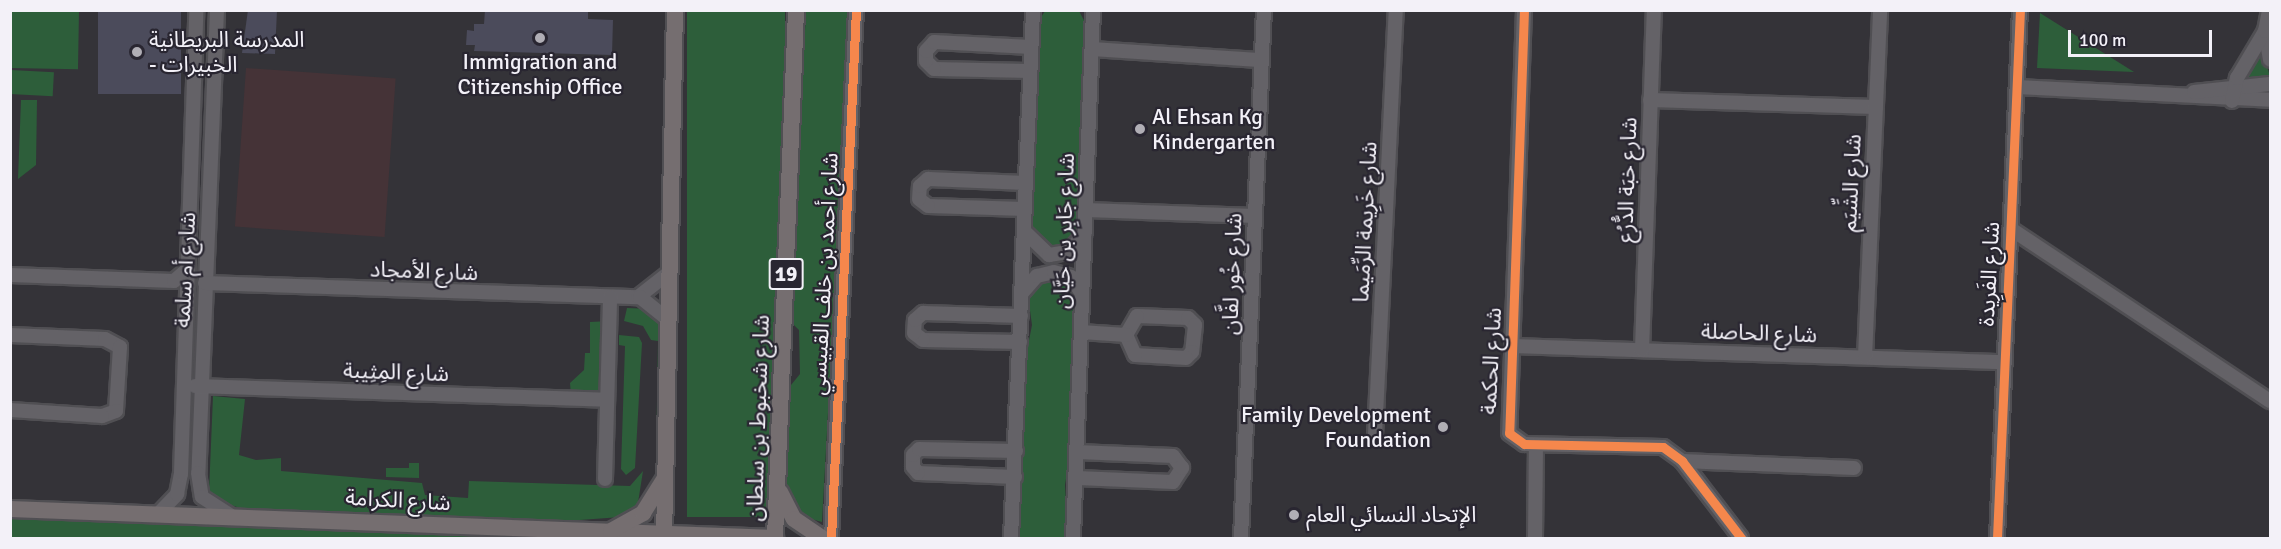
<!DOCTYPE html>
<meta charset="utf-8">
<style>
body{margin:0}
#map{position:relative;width:2281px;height:549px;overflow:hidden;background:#343338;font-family:Signika,"Noto Sans Arabic",sans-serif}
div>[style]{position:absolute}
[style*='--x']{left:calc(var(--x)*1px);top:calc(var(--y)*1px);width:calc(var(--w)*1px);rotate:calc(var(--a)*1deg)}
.education>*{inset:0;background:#453337;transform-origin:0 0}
.green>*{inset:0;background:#2d5e3a;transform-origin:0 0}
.building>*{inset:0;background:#4b4b5b;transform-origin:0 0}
.roads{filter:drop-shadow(2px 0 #504f53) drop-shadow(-2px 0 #504f53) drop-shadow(0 2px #504f53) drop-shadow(0 -2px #504f53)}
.minor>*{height:14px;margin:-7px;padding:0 7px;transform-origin:7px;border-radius:7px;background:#646267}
.major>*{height:16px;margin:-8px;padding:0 8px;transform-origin:8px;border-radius:8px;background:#756e70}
.cycleway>*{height:9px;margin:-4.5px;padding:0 4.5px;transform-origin:4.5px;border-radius:4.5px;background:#f5874c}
.dots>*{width:16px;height:16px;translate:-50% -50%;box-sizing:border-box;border:3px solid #292631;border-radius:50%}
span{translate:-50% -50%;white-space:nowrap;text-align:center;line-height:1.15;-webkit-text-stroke:4.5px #292631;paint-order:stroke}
.shield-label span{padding:2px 4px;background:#292631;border:2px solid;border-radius:4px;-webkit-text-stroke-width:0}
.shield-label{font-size:21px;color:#f3f1f8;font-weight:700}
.poi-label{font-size:22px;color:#f3f1f8}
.left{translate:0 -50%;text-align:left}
.right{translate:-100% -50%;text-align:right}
.street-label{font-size:22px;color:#f3f1f8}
.frame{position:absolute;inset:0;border:12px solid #f3f1f8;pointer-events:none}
.scale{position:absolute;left:2068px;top:30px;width:144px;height:27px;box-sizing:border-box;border:3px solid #f3f1f8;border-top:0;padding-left:8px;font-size:18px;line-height:21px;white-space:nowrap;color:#f3f1f8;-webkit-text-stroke:4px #292631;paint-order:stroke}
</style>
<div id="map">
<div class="education">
<div style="left:246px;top:68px;width:150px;height:159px;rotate:4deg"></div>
</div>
<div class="green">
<div style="left:11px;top:10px;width:68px;height:58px;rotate:1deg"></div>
<div style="left:687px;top:11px;width:98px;height:506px"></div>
<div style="clip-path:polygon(806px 11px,850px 11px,822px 522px,797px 515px,789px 504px,786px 483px,791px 385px,800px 374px,799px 330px,790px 321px)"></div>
<div style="clip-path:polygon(1045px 11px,1079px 11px,1087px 26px,1078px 233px,1065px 248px,1056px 249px,1047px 247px,1032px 231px,1038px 22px)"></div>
<div style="clip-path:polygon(2040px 13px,2134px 72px,2037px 68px)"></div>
<div style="clip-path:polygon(2263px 51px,2270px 77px,2241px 80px)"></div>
<div style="left:11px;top:70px;width:43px;height:24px;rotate:3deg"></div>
<div style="clip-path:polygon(21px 100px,37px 100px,36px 165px,18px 179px)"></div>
<div style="clip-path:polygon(1054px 278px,1071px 284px,1077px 298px,1071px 448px,1065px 485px,1068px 538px,1019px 538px,1024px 366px,1032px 325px,1028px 296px,1038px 282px)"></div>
<div style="clip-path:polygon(627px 308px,652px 309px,662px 325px,656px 459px,658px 341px,651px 340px,643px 326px,624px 321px)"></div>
<div style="clip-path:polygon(610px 321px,602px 393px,571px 396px,570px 383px,584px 370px,585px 353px,590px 353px,590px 322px)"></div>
<div style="clip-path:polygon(619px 335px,639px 337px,642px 343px,635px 468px,626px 475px,621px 469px,625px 346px,619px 345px)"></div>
<div style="clip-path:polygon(213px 396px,245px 399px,239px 455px,256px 460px,281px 458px,281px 471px,422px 483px,425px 495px,468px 498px,469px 481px,630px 486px,643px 471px,637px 509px,621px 517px,566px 521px,240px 508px,215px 500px,209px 492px)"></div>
<div style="clip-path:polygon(409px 463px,419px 463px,419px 478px,386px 477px,386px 468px,409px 468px)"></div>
<div style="clip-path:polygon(11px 516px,610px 538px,11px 537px)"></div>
</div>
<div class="building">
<div style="left:98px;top:10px;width:83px;height:84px"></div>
<div style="clip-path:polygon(248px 10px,277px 10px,275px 54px,242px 53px)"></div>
<div style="clip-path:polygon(485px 10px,588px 10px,588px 19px,613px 20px,612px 55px,474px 51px,475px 45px,466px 45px,467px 30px,474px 31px,474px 24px,484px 24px)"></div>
</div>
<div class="roads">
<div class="minor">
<div style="--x:217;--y:10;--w:463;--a:92.3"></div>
<div style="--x:198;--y:473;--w:24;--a:81"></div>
<div style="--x:202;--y:497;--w:33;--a:33"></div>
<div style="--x:1524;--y:10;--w:423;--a:92"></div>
<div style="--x:1509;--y:433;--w:19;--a:36"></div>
<div style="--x:1524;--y:444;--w:139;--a:1.2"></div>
<div style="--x:1663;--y:447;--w:24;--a:36"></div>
<div style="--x:1682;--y:461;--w:97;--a:52.5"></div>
<div style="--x:2265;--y:31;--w:29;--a:80"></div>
<div style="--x:1092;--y:49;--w:167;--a:3.8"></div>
<div style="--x:1029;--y:71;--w:95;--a:-178.8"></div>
<div style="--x:934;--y:69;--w:11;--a:-135"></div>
<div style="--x:926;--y:61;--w:10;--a:-90"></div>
<div style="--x:926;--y:51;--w:12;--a:-48"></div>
<div style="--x:934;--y:42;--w:97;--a:3"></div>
<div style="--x:2017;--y:87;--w:253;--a:2.9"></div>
<div style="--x:2194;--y:92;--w:76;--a:-6"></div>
<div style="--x:1650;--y:100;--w:226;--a:1.8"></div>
<div style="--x:2232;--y:101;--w:24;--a:-78"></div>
<div style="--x:2237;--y:78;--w:55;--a:-59.2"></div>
<div style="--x:2265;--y:31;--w:21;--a:-79"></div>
<div style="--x:1025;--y:209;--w:97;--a:-178.2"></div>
<div style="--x:928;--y:206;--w:11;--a:-142"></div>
<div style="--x:919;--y:199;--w:13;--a:-86"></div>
<div style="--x:920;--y:186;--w:11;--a:-41"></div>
<div style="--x:928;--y:179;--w:98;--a:2.3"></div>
<div style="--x:1086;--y:210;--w:169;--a:2"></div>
<div style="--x:2011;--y:229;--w:311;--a:33.6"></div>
<div style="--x:1024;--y:231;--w:35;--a:44"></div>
<div style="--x:1049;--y:255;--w:19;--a:-9"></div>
<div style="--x:1068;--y:252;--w:25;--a:-48"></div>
<div style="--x:10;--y:275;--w:164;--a:2.1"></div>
<div style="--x:174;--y:281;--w:18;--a:-41"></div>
<div style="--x:205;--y:283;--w:433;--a:1.9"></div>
<div style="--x:638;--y:297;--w:36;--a:-38"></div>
<div style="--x:1022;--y:293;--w:23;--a:-49"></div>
<div style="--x:1037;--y:276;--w:17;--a:-13"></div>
<div style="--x:1054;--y:272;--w:18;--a:16"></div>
<div style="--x:1071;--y:277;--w:20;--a:57"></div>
<div style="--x:640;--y:297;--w:32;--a:39"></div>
<div style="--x:1137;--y:316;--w:51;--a:2.2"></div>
<div style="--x:1188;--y:318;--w:10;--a:45"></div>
<div style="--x:1195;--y:325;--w:27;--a:96"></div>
<div style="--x:1192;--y:352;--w:8;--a:135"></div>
<div style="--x:1186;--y:358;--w:51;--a:-176.6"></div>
<div style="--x:1135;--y:355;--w:22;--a:-114"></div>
<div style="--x:1126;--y:335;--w:22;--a:-60"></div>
<div style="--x:1081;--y:332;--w:45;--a:3.8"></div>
<div style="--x:10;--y:335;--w:95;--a:2.4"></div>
<div style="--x:105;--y:339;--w:17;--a:28"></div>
<div style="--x:120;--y:347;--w:64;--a:93.6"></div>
<div style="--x:116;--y:411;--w:15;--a:160"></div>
<div style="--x:102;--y:416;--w:92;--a:-176.3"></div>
<div style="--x:1020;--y:342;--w:97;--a:-178.8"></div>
<div style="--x:923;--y:340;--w:11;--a:-142"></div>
<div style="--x:914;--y:333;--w:13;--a:-86"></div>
<div style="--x:915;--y:320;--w:11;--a:-41"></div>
<div style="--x:923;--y:313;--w:98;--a:1.8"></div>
<div style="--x:1512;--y:346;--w:493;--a:1.9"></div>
<div style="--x:1642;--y:350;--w:340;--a:-88"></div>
<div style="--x:1865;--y:357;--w:347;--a:-87.5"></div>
<div style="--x:195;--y:386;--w:412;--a:1.9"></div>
<div style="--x:1375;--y:435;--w:426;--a:-87.2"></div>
<div style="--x:1682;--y:461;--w:172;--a:2.3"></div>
<div style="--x:1015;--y:477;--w:97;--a:-177.6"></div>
<div style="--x:918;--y:473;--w:8;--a:-130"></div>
<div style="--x:913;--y:467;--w:12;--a:-90"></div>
<div style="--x:913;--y:455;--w:8;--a:-45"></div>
<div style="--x:919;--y:449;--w:97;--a:1.2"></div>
<div style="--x:1077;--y:478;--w:96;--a:2.4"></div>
<div style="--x:1173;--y:482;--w:17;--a:-57"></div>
<div style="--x:1182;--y:468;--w:15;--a:-127"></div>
<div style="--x:1173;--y:456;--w:96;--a:-177.6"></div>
<div style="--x:605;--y:479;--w:182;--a:-88.4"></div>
<div style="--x:158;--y:514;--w:28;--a:-46"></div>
<div style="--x:177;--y:494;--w:20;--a:-79"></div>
<div style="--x:181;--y:474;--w:464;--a:-88.1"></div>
<div style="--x:831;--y:538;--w:529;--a:-87.29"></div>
<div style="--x:1011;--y:538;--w:528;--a:-87.61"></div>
<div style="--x:1073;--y:538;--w:528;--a:-87.83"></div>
<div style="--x:1241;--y:538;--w:529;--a:-87.51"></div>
<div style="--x:1535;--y:538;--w:93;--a:-89.4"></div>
<div style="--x:1997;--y:538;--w:529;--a:-87.51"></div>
</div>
<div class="major">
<div style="--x:780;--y:492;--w:30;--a:63"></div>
<div style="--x:794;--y:519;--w:34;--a:34"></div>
<div style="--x:10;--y:509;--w:766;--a:2.17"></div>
<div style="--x:611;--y:531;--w:37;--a:-29"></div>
<div style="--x:643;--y:513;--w:39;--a:-58"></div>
<div style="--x:664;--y:538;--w:528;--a:-88.81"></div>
<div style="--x:775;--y:538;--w:528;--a:-87.72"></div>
</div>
</div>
<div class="cycleway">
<div style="--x:1524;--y:10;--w:423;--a:92"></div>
<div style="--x:1509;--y:433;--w:19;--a:36"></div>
<div style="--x:1524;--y:444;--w:139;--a:1.2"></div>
<div style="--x:1663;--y:447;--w:24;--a:36"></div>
<div style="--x:1682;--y:461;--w:97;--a:52.5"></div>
<div style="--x:831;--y:538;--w:529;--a:-87.29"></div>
<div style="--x:1997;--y:538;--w:529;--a:-87.51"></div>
</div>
<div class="dots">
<div style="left:540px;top:38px;background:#b0aeb5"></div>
<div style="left:137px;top:52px;background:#b0aeb5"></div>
<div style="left:1140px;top:129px;background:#b0aeb5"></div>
<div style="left:1443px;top:427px;background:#b0aeb5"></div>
<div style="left:1294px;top:515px;background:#b0aeb5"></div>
</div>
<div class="shield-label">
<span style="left:786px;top:274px">19</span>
</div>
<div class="poi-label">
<span class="left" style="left:149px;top:52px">المدرسة البريطانية<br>- الخبيرات</span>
<span style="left:540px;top:74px">Immigration and<br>Citizenship Office</span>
<span class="left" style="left:1152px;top:129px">Al Ehsan Kg<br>Kindergarten</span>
<span class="right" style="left:1431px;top:427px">Family Development<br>Foundation</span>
<span class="left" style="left:1306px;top:515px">الإتحاد النسائي العام</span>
</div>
<div class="street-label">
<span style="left:1627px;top:180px;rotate:-88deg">شارع خبَة الدُّرُع</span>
<span style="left:1851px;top:183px;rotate:-87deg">شارع الشِّيَم</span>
<span style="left:1365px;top:222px;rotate:-87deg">شارع خَرِيمة الرِّمَيما</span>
<span style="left:1064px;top:231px;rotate:-88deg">شارع جَابِر بن حَيَّان</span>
<span style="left:185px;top:270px;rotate:-87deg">شارع أم سلمة</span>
<span style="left:424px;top:271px;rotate:2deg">شارع الأمجاد</span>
<span style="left:824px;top:274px;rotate:-87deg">شارع أحمد بن خلف القبيسي</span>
<span style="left:1232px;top:274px;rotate:-88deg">شارع خُور لفَّان</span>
<span style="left:1989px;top:274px;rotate:-87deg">شارع الفَرِيدة</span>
<span style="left:1759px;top:333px;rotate:2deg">شارع الحاصلة</span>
<span style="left:1491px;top:361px;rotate:-87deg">شارع الحكمة</span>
<span style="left:396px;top:372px;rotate:2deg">شارع المِثِيبة</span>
<span style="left:758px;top:418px;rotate:-88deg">شارع شخبوط بن سلطان</span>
<span style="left:398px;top:500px;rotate:3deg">شارع الكرامة</span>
</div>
<div class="frame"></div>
<div class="scale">100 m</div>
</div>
